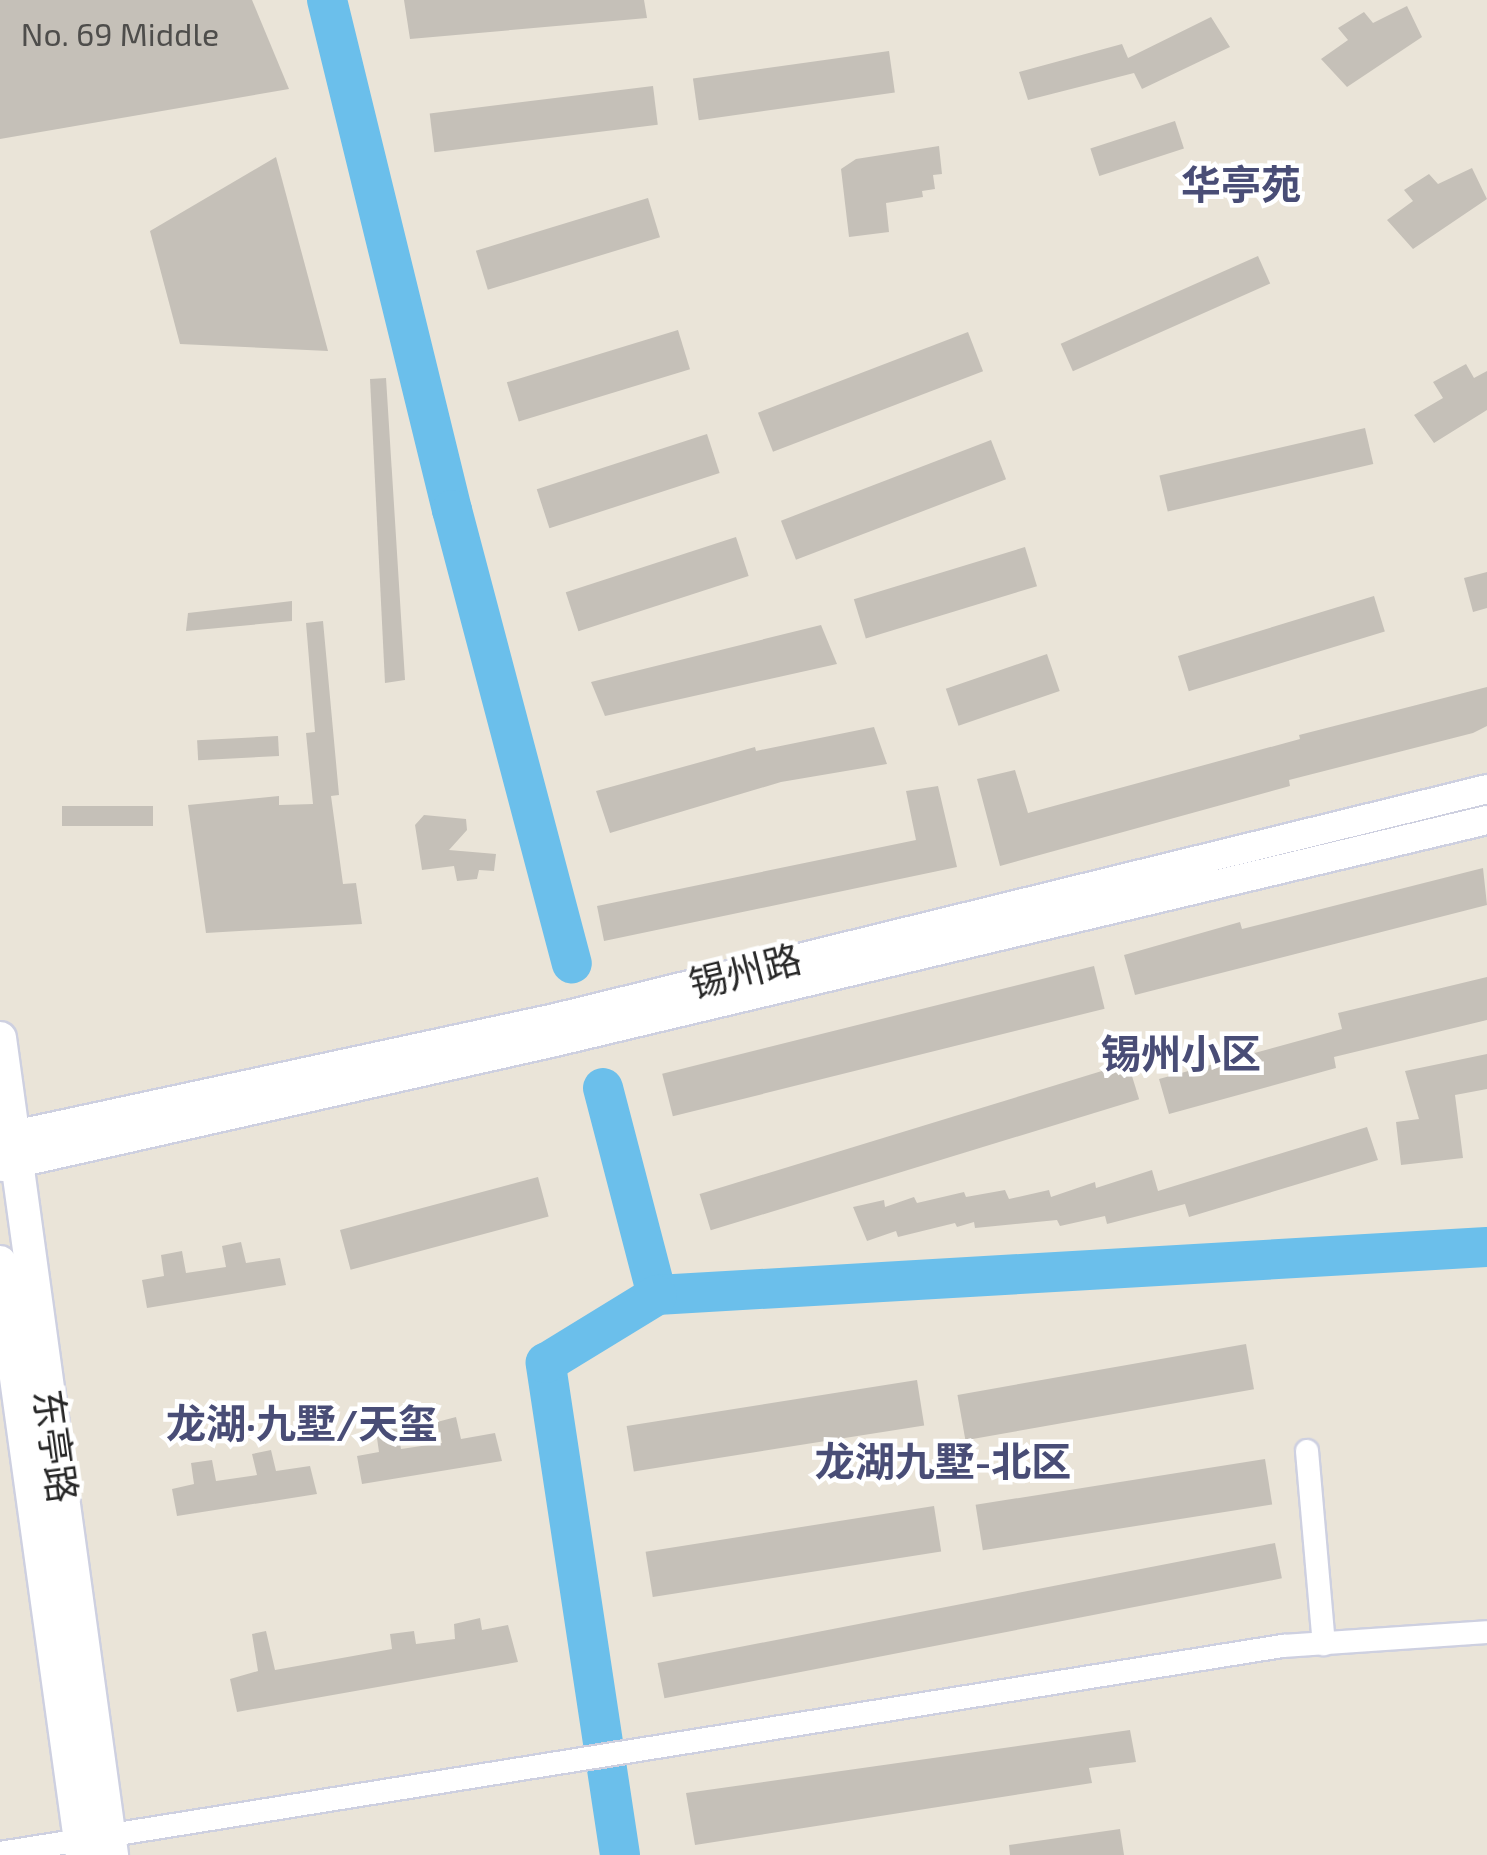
<!DOCTYPE html>
<meta charset="utf-8">
<style>
body{margin:0}
#map{position:relative;width:1487px;height:1855px;overflow:hidden;background:#eae4d8;font-family:"Exo 2","Noto Sans SC",sans-serif}
div>[style]{position:absolute}
[style*='--x']{left:calc(var(--x)*1px);top:calc(var(--y)*1px);width:calc(var(--w)*1px);rotate:calc(var(--a)*1deg)}
.river>*{height:40px;margin:-20px;padding:0 20px;transform-origin:20px;border-radius:20px;background:#6bbfeb}
.building>*{inset:0;background:#c5c0b8;transform-origin:0 0}
.roads{filter:drop-shadow(2px 0 #ced0e0) drop-shadow(-2px 0 #ced0e0) drop-shadow(0 2px #ced0e0) drop-shadow(0 -2px #ced0e0)}
.minor>*{height:22px;margin:-11px;padding:0 11px;transform-origin:11px;border-radius:11px;background:#fff}
.tertiary>*{height:28px;margin:-14px;padding:0 14px;transform-origin:14px;border-radius:14px;background:#fff}
.secondary>*{height:32px;margin:-16px;padding:0 16px;transform-origin:16px;border-radius:16px;background:#fff}
span{translate:-50% -50%;white-space:nowrap;text-align:center;line-height:1.15;-webkit-text-stroke:9px #fff;paint-order:stroke}
.number-label{font-size:32px;color:#4e4d4b}
.number-label span{-webkit-text-stroke-width:0}
.street-label{font-size:38px;color:#272727}
.neighbourhood-label{font-size:40px;color:#494d76;font-weight:700}
</style>
<div id="map">
<div class="river">
<div style="--x:327;--y:0;--w:525;--a:76.23"></div>
<div style="--x:452;--y:510;--w:469;--a:75.2"></div>
<div style="--x:603;--y:1088;--w:214;--a:75.4"></div>
<div style="--x:657;--y:1295;--w:831;--a:-3.31"></div>
<div style="--x:620;--y:1855;--w:498;--a:-98.6"></div>
<div style="--x:546;--y:1363;--w:130;--a:-31.5"></div>
</div>
<div class="building">
<div style="clip-path:polygon(0 0,252px 0,289px 89px,0 139px)"></div>
<div style="clip-path:polygon(404px 0,644px 0,647px 18px,410px 39px)"></div>
<div style="clip-path:polygon(1407px 6px,1422px 37px,1347px 87px,1321px 59px,1348px 40px,1338px 28px,1364px 12px,1373px 23px)"></div>
<div style="clip-path:polygon(1211px 17px,1230px 47px,1142px 89px,1134px 73px,1028px 100px,1019px 72px,1122px 44px,1128px 58px)"></div>
<div style="left:889px;top:51px;width:42px;height:198px;rotate:82deg"></div>
<div style="left:653px;top:86px;width:39px;height:225px;rotate:83deg"></div>
<div style="left:1175px;top:121px;width:29px;height:89px;rotate:72deg"></div>
<div style="clip-path:polygon(939px 146px,942px 174px,933px 175px,935px 189px,922px 191px,923px 197px,886px 203px,889px 232px,849px 237px,841px 169px,856px 159px)"></div>
<div style="clip-path:polygon(276px 157px,328px 351px,180px 344px,150px 231px)"></div>
<div style="clip-path:polygon(1472px 168px,1487px 199px,1413px 249px,1387px 220px,1413px 201px,1404px 190px,1429px 174px,1438px 184px)"></div>
<div style="left:648px;top:198px;width:41px;height:180px;rotate:73deg"></div>
<div style="left:1258px;top:256px;width:30px;height:216px;rotate:66deg"></div>
<div style="left:678px;top:330px;width:41px;height:179px;rotate:73deg"></div>
<div style="left:968px;top:332px;width:42px;height:225px;rotate:69deg"></div>
<div style="clip-path:polygon(1466px 364px,1474px 378px,1487px 371px,1487px 410px,1434px 443px,1414px 415px,1443px 398px,1433px 382px)"></div>
<div style="clip-path:polygon(386px 378px,405px 680px,385px 683px,370px 379px)"></div>
<div style="left:1365px;top:428px;width:37px;height:211px;rotate:77deg"></div>
<div style="left:707px;top:434px;width:41px;height:179px;rotate:72deg"></div>
<div style="left:991px;top:440px;width:42px;height:225px;rotate:69deg"></div>
<div style="left:736px;top:537px;width:41px;height:179px;rotate:72deg"></div>
<div style="left:1025px;top:547px;width:41px;height:179px;rotate:73deg"></div>
<div style="clip-path:polygon(1487px 572px,1487px 608px,1473px 612px,1464px 578px)"></div>
<div style="left:1374px;top:596px;width:37px;height:205px;rotate:73deg"></div>
<div style="clip-path:polygon(292px 601px,292px 621px,186px 631px,188px 613px)"></div>
<div style="clip-path:polygon(323px 621px,339px 795px,331px 796px,343px 884px,356px 883px,362px 924px,206px 933px,188px 805px,279px 796px,279px 805px,313px 804px,306px 733px,315px 732px,306px 623px)"></div>
<div style="clip-path:polygon(821px 625px,837px 664px,605px 716px,591px 682px)"></div>
<div style="left:1047px;top:654px;width:39px;height:107px;rotate:71deg"></div>
<div style="clip-path:polygon(1487px 687px,1487px 726px,1473px 733px,1289px 780px,1290px 786px,1000px 866px,977px 779px,1015px 770px,1028px 813px,1300px 739px,1299px 735px)"></div>
<div style="clip-path:polygon(874px 727px,887px 764px,781px 782px,610px 833px,596px 791px,755px 747px,756px 751px)"></div>
<div style="left:278px;top:736px;width:20px;height:81px;rotate:87deg"></div>
<div style="clip-path:polygon(938px 786px,957px 867px,604px 941px,597px 906px,916px 840px,906px 791px)"></div>
<div style="left:153px;top:806px;width:20px;height:91px;rotate:90deg"></div>
<div style="clip-path:polygon(424px 815px,466px 819px,467px 830px,449px 850px,496px 854px,494px 871px,479px 870px,477px 879px,457px 881px,454px 866px,422px 870px,415px 825px)"></div>
<div style="clip-path:polygon(1483px 868px,1487px 905px,1135px 995px,1124px 955px,1240px 922px,1242px 929px)"></div>
<div style="left:1094px;top:966px;width:44px;height:445px;rotate:76deg"></div>
<div style="clip-path:polygon(1487px 977px,1487px 1020px,1334px 1057px,1336px 1068px,1169px 1114px,1159px 1079px,1342px 1029px,1338px 1013px)"></div>
<div style="clip-path:polygon(1487px 1054px,1487px 1089px,1455px 1095px,1463px 1158px,1401px 1165px,1396px 1122px,1419px 1119px,1405px 1071px)"></div>
<div style="left:1128px;top:1063px;width:38px;height:448px;rotate:73deg"></div>
<div style="clip-path:polygon(1367px 1127px,1378px 1160px,1189px 1217px,1185px 1204px,1107px 1224px,1105px 1216px,1060px 1226px,1057px 1220px,975px 1228px,974px 1222px,957px 1227px,955px 1223px,898px 1237px,896px 1231px,867px 1241px,853px 1207px,884px 1200px,885px 1207px,914px 1197px,917px 1203px,964px 1192px,966px 1197px,1005px 1190px,1009px 1199px,1049px 1190px,1051px 1197px,1095px 1182px,1096px 1188px,1152px 1170px,1158px 1191px)"></div>
<div style="left:538px;top:1177px;width:41px;height:205px;rotate:75deg"></div>
<div style="clip-path:polygon(241px 1242px,246px 1263px,280px 1258px,286px 1285px,147px 1308px,142px 1280px,164px 1276px,161px 1255px,182px 1251px,186px 1273px,226px 1267px,222px 1246px)"></div>
<div style="left:1246px;top:1344px;width:46px;height:293px;rotate:80deg"></div>
<div style="left:917px;top:1380px;width:46px;height:294px;rotate:81deg"></div>
<div style="clip-path:polygon(456px 1417px,461px 1439px,495px 1433px,502px 1461px,362px 1484px,357px 1456px,379px 1452px,376px 1431px,397px 1427px,401px 1449px,442px 1443px,437px 1422px)"></div>
<div style="clip-path:polygon(271px 1450px,276px 1471px,310px 1466px,317px 1494px,177px 1516px,172px 1489px,194px 1484px,191px 1463px,212px 1460px,216px 1481px,257px 1475px,252px 1454px)"></div>
<div style="left:1265px;top:1459px;width:46px;height:293px;rotate:81deg"></div>
<div style="left:934px;top:1506px;width:46px;height:292px;rotate:81deg"></div>
<div style="left:1275px;top:1543px;width:36px;height:629px;rotate:79deg"></div>
<div style="clip-path:polygon(480px 1618px,482px 1630px,508px 1625px,518px 1662px,237px 1712px,230px 1679px,258px 1671px,252px 1634px,266px 1631px,275px 1670px,392px 1649px,390px 1634px,414px 1631px,416px 1644px,455px 1639px,454px 1624px)"></div>
<div style="clip-path:polygon(1130px 1730px,1136px 1762px,1089px 1768px,1092px 1783px,695px 1845px,686px 1793px)"></div>
<div style="clip-path:polygon(1120px 1829px,1124px 1855px,1010px 1855px,1009px 1845px)"></div>
</div>
<div class="roads">
<div class="minor">
<div style="--x:1307;--y:1451;--w:194;--a:85"></div>
<div style="--x:0;--y:1853;--w:1300;--a:-9.17"></div>
<div style="--x:1283;--y:1646;--w:204;--a:-3.9"></div>
</div>
<div class="tertiary">
<div style="--x:0;--y:1138;--w:568;--a:-12.2"></div>
<div style="--x:555;--y:1018;--w:960;--a:-13.8"></div>
<div style="--x:0;--y:1167;--w:569;--a:-12.69"></div>
<div style="--x:555;--y:1042;--w:958;--a:-13.4"></div>
</div>
<div class="secondary">
<div style="--x:0;--y:1038;--w:825;--a:82.19"></div>
<div style="--x:0;--y:1262;--w:599;--a:82.13"></div>
</div>
</div>
<div class="number-label">
<span style="left:120px;top:33px">No. 69 Middle</span>
</div>
<div class="street-label">
<span style="left:745px;top:971px;rotate:-14deg">锡州路</span>
<span style="left:56px;top:1446px;rotate:82deg">东亭路</span>
</div>
<div class="neighbourhood-label">
<span style="left:1241px;top:183px">华亭苑</span>
<span style="left:1181px;top:1052px">锡州小区</span>
<span style="left:302px;top:1422px">龙湖·九墅/天玺</span>
<span style="left:943px;top:1460px">龙湖九墅-北区</span>
</div>
</div>
